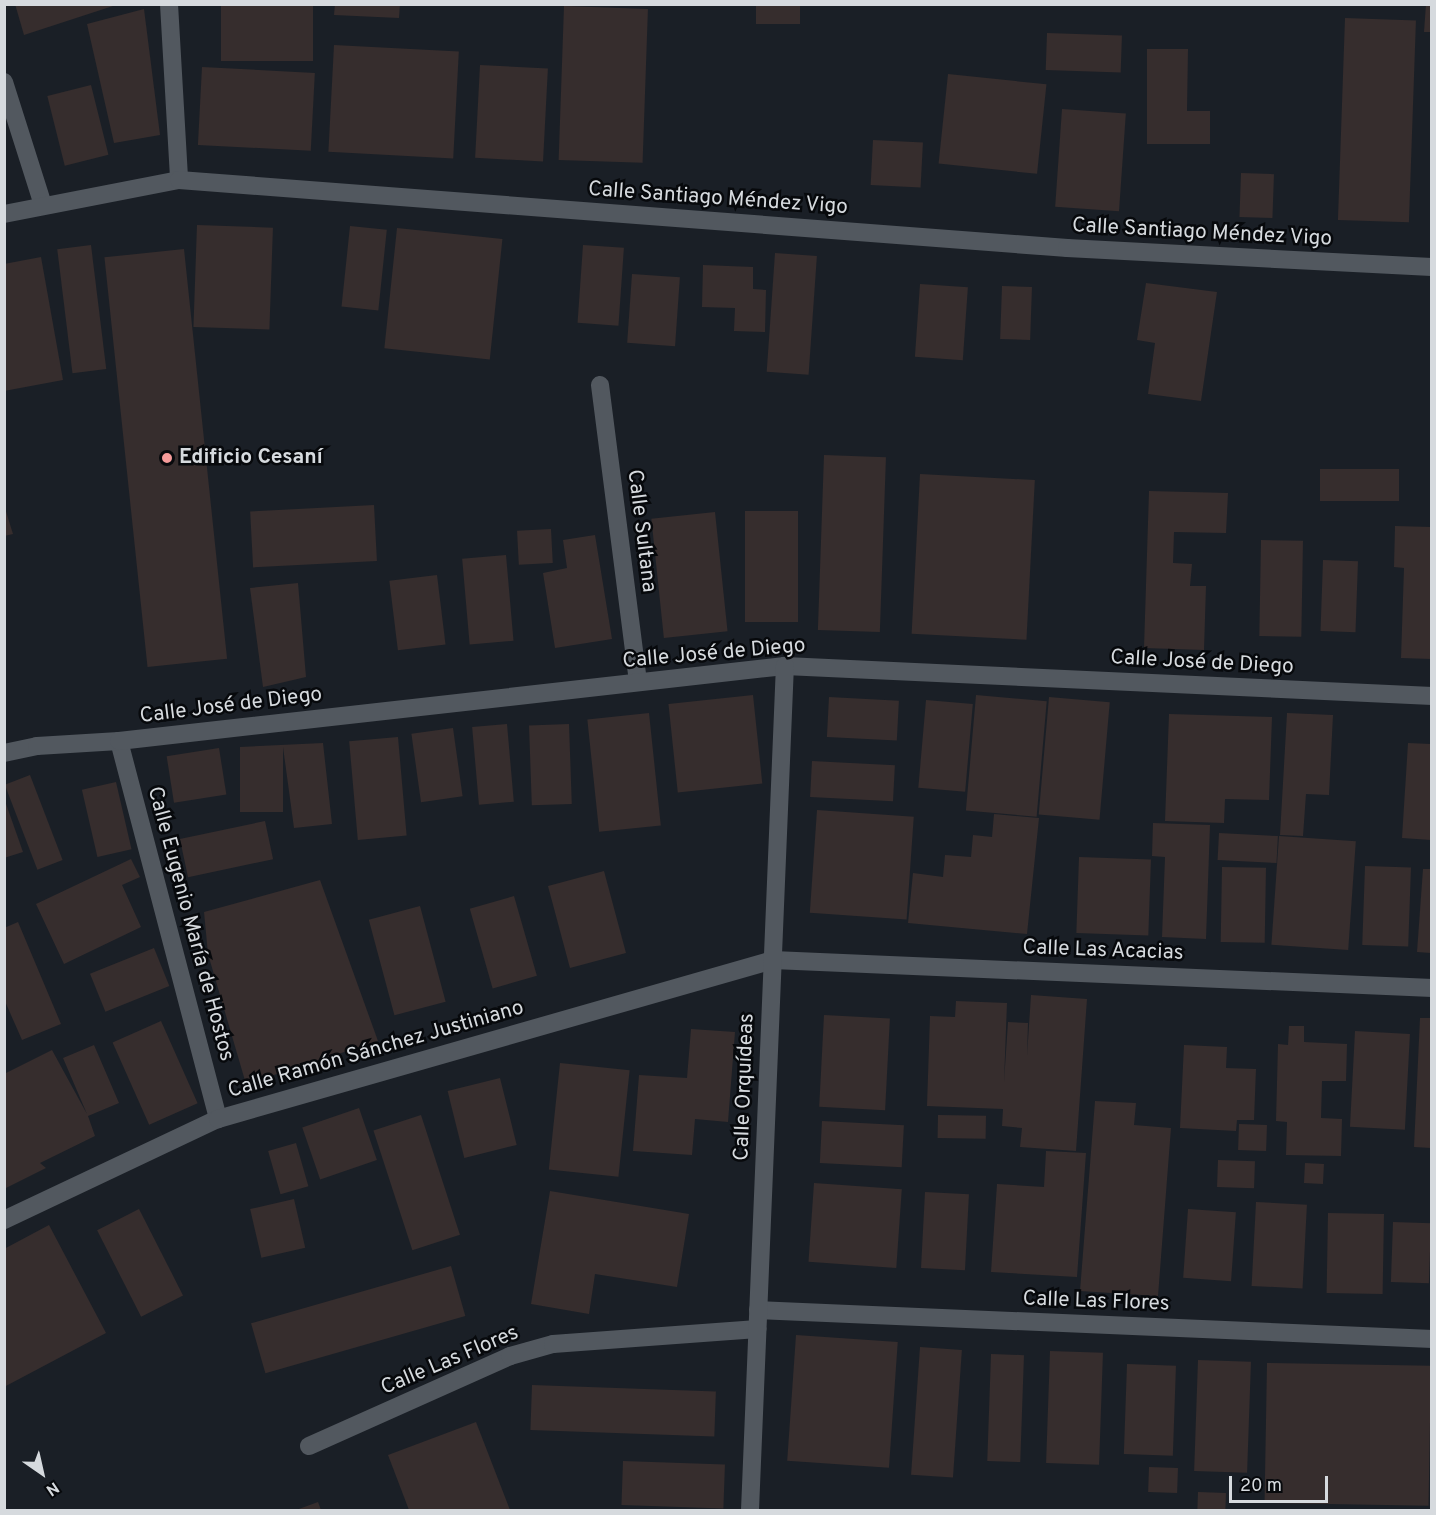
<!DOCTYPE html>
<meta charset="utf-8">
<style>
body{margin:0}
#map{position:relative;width:1436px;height:1515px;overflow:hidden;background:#1a1f26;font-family:Overpass,sans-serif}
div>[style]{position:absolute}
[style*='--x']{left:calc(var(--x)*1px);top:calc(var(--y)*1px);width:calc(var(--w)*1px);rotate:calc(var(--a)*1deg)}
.building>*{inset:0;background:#362d2d;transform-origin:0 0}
.street>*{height:18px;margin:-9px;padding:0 9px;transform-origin:9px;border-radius:9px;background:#52585f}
.secondary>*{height:18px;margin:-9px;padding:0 9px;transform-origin:9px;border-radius:9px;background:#52585f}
.dots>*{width:16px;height:16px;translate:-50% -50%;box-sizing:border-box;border:3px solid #07090c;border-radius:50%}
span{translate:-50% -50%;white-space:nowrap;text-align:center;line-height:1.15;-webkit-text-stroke:5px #07090c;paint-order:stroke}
.street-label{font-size:21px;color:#d6dade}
.poi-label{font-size:21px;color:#d6dade;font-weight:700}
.left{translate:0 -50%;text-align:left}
.frame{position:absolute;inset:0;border:6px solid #d6dade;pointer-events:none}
.north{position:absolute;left:12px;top:1443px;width:60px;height:60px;-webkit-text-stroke:4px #07090c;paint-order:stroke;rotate:146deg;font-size:16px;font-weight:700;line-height:24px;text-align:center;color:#d6dade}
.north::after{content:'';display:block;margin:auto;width:21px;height:27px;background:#d6dade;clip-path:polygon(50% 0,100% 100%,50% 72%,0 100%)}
.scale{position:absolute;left:1229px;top:1476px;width:99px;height:27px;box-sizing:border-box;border:3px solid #d6dade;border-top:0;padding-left:8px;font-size:18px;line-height:21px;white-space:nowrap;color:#d6dade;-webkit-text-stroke:4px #07090c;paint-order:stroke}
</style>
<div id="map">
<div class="building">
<div style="clip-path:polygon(15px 4px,116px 4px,116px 5px,24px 35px)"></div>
<div style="left:221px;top:4px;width:92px;height:57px"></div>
<div style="clip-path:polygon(335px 4px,400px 4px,399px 18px,334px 15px)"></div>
<div style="left:756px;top:4px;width:44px;height:20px"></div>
<div style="clip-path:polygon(1426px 4px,1431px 4px,1431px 32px,1424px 32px)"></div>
<div style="left:564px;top:6px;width:84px;height:154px;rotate:2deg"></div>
<div style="clip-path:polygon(144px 9px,160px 135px,114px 143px,87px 24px)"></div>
<div style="left:1345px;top:18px;width:71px;height:202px;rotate:2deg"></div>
<div style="left:1047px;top:33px;width:75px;height:37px;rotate:2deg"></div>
<div style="left:334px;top:45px;width:125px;height:107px;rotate:3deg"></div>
<div style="clip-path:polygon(1147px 49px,1188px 49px,1187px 111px,1210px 111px,1210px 144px,1147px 144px)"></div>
<div style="left:480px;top:65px;width:68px;height:93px;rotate:3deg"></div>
<div style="left:202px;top:67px;width:113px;height:78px;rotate:3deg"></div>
<div style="left:948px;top:74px;width:99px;height:90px;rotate:6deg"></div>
<div style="left:91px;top:85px;width:72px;height:45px;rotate:76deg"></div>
<div style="left:1062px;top:109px;width:64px;height:98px;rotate:4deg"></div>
<div style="left:873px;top:140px;width:50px;height:45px;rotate:3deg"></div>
<div style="left:1241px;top:173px;width:33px;height:44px;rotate:2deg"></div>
<div style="left:197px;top:225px;width:76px;height:102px;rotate:2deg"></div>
<div style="left:350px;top:226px;width:37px;height:81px;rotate:6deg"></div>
<div style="left:397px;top:228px;width:106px;height:121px;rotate:6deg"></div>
<div style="left:91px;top:245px;width:125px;height:34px;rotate:83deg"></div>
<div style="left:583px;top:245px;width:41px;height:78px;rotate:4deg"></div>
<div style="left:184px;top:249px;width:412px;height:80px;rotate:84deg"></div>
<div style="left:775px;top:253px;width:42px;height:119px;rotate:4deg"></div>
<div style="clip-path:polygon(41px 257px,63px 380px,4px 391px,4px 264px)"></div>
<div style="clip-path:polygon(703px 265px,753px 267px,753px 289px,766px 290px,765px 332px,734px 331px,735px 308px,702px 307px)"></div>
<div style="left:632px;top:274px;width:48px;height:69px;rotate:4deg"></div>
<div style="clip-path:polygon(1146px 283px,1217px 292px,1201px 401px,1148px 394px,1155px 343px,1137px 340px)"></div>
<div style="left:920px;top:284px;width:48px;height:73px;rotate:4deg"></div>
<div style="left:1002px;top:286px;width:30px;height:53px;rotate:2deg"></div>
<div style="left:824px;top:455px;width:62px;height:175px;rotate:2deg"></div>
<div style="left:1320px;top:469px;width:79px;height:32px"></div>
<div style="left:920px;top:474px;width:115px;height:160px;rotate:3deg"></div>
<div style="clip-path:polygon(1149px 491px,1228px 493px,1226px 533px,1174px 532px,1173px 563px,1192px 564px,1190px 586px,1206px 586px,1204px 650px,1144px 648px)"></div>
<div style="clip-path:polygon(4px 505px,13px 534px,4px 536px)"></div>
<div style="left:374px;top:505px;width:56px;height:124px;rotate:87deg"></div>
<div style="left:745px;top:511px;width:53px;height:111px"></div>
<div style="left:715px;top:512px;width:120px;height:64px;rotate:84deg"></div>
<div style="clip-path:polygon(1395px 526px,1431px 527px,1431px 659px,1401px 658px,1404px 568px,1394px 567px)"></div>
<div style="left:551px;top:529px;width:34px;height:34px;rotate:87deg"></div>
<div style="clip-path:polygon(595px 535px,612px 639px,555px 648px,543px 573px,567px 568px,563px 540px)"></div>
<div style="left:1261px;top:540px;width:42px;height:96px;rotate:1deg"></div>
<div style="left:506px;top:555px;width:86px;height:44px;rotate:85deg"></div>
<div style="left:1323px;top:560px;width:35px;height:71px;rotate:2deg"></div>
<div style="left:437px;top:575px;width:70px;height:48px;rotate:83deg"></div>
<div style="clip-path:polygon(298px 583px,306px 677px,263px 687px,250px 588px)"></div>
<div style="left:753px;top:695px;width:89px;height:85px;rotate:84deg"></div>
<div style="left:976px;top:695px;width:71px;height:116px;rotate:5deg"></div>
<div style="left:829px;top:697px;width:70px;height:40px;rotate:3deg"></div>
<div style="left:1049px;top:697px;width:61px;height:118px;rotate:5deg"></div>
<div style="left:926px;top:700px;width:47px;height:88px;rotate:5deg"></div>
<div style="left:649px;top:713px;width:113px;height:62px;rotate:84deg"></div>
<div style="clip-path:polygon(1287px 713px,1333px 715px,1329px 795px,1306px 794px,1303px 836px,1280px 835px)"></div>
<div style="clip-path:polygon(1169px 714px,1272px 717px,1269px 800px,1225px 799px,1224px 823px,1165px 821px)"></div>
<div style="left:507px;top:724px;width:78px;height:35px;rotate:85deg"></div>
<div style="left:569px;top:724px;width:80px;height:40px;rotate:88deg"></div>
<div style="left:453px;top:728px;width:69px;height:42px;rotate:82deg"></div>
<div style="left:398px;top:737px;width:99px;height:49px;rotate:85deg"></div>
<div style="clip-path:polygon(323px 743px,332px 824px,294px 828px,283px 747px,283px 812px,240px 812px,240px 747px)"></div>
<div style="clip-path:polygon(1408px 743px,1431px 744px,1431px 840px,1402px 838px)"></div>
<div style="left:219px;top:748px;width:47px;height:53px;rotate:81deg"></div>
<div style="left:812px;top:761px;width:83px;height:36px;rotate:3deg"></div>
<div style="left:30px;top:775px;width:91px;height:27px;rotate:69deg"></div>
<div style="left:116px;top:782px;width:69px;height:35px;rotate:77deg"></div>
<div style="clip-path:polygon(5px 801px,23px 852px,4px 858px,4px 802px)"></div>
<div style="left:817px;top:810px;width:97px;height:103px;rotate:4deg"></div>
<div style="clip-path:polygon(994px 814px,1039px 818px,1027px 934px,908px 923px,913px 873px,943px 877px,945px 855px,971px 857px,973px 835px,992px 837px)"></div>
<div style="left:265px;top:821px;width:39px;height:87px;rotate:78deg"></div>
<div style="clip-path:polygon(1153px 823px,1210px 825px,1206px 939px,1162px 937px,1165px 857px,1152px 856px)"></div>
<div style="left:1219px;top:833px;width:59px;height:27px;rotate:3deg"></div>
<div style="left:1279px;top:836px;width:77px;height:109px;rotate:4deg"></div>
<div style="left:1079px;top:857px;width:72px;height:76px;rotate:2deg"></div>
<div style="clip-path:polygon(131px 859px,140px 877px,122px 885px,141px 927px,64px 964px,36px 904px)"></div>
<div style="left:1365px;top:866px;width:46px;height:79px;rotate:2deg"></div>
<div style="left:1222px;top:867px;width:44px;height:75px;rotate:1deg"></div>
<div style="clip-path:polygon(1423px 869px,1431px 869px,1431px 953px,1417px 952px)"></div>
<div style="left:604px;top:871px;width:85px;height:58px;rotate:75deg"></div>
<div style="clip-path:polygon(320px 880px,378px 1041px,246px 1084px,208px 954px,204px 912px)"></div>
<div style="left:514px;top:896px;width:83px;height:46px;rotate:74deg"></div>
<div style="left:420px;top:906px;width:99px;height:53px;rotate:75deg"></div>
<div style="clip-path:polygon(18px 922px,61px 1024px,22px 1040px,4px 999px,4px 928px)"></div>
<div style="left:154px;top:948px;width:41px;height:69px;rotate:68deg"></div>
<div style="clip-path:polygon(1031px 995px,1087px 999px,1076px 1151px,1020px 1147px,1022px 1128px,1002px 1126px,1003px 1109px,927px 1106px,930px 1016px,955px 1017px,956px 1001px,1007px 1003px,1004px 1082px,1008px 1022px,1028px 1023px,1027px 1056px)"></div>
<div style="left:824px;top:1015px;width:66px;height:92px;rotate:3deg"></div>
<div style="clip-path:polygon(1420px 1018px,1431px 1018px,1431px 1148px,1414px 1147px)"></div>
<div style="left:161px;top:1021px;width:90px;height:53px;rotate:66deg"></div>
<div style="clip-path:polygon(1289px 1026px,1304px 1026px,1304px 1042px,1347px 1044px,1346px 1081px,1322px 1081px,1321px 1118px,1342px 1119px,1341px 1156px,1286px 1155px,1287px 1122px,1276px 1121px,1278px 1044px,1288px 1045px)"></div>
<div style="clip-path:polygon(691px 1029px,735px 1032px,728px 1122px,695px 1119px,692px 1155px,633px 1151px,639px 1075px,687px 1078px)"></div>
<div style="left:1355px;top:1031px;width:55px;height:96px;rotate:3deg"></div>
<div style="clip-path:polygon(94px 1045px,119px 1103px,88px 1116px,95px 1136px,40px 1163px,46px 1168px,4px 1189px,4px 1074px,52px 1050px,87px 1114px,63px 1058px)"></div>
<div style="clip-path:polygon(1184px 1045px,1227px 1047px,1226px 1068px,1256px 1069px,1254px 1120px,1237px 1120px,1236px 1131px,1180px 1128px)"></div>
<div style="left:560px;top:1063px;width:70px;height:107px;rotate:6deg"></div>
<div style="left:500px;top:1078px;width:69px;height:54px;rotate:76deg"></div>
<div style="clip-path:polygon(1095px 1101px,1136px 1103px,1134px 1125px,1171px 1128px,1158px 1296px,1080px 1291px)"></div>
<div style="left:359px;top:1108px;width:55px;height:60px;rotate:71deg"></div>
<div style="left:421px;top:1115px;width:126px;height:50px;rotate:72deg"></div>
<div style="left:938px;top:1115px;width:48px;height:23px;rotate:1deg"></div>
<div style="left:822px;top:1121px;width:82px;height:42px;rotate:3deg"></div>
<div style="left:1239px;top:1124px;width:28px;height:26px;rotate:2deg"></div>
<div style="left:296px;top:1143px;width:45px;height:29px;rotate:74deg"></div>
<div style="clip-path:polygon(1046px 1151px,1086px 1153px,1077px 1277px,991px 1272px,997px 1184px,1044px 1187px)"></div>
<div style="left:1218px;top:1160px;width:37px;height:27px;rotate:2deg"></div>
<div style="left:1305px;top:1163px;width:19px;height:20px;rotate:3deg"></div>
<div style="left:814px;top:1183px;width:88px;height:79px;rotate:4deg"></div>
<div style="clip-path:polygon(550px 1191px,689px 1214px,677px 1287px,595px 1274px,589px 1314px,531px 1304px)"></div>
<div style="left:925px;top:1192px;width:44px;height:76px;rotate:3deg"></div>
<div style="left:294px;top:1199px;width:50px;height:45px;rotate:77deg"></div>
<div style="left:1256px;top:1202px;width:51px;height:84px;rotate:3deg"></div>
<div style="left:139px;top:1209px;width:97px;height:47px;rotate:63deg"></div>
<div style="left:1188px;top:1209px;width:48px;height:69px;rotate:4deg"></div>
<div style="left:1328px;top:1213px;width:56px;height:80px;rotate:1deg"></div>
<div style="left:1393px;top:1222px;width:38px;height:60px;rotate:2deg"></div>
<div style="clip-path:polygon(49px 1225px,106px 1333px,4px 1387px,4px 1249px)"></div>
<div style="left:451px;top:1266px;width:52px;height:208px;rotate:74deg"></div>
<div style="left:796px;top:1335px;width:102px;height:126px;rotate:4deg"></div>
<div style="left:920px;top:1347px;width:42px;height:128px;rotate:4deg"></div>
<div style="left:1050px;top:1351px;width:53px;height:112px;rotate:2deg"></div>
<div style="left:991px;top:1354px;width:33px;height:107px;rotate:2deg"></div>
<div style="left:1198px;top:1360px;width:53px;height:111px;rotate:2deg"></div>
<div style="left:1267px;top:1363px;width:164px;height:140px;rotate:1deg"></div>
<div style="left:1127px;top:1364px;width:49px;height:90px;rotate:2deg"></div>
<div style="left:532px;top:1385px;width:184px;height:45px;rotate:2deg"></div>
<div style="clip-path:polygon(476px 1422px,510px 1510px,409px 1510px,388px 1455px)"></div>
<div style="left:623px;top:1461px;width:102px;height:44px;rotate:2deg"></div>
<div style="left:1149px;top:1467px;width:29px;height:25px;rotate:2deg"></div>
<div style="left:1198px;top:1492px;width:28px;height:18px;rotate:2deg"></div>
<div style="clip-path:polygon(318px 1502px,321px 1510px,296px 1510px)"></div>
</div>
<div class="street">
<div style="--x:169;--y:4;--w:176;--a:86.7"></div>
<div style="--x:4;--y:82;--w:129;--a:72.4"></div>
<div style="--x:600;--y:385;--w:299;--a:82.7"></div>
<div style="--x:119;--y:741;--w:391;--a:75.3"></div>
<div style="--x:4;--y:753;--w:34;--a:-12"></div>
<div style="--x:37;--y:746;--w:82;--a:-3.5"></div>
<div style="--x:119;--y:741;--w:670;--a:-6.43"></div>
<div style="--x:785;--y:666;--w:648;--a:2.65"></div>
<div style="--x:4;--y:1220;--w:237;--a:-25.3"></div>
<div style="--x:218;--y:1119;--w:577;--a:-15.99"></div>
<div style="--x:773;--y:960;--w:660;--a:2.43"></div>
<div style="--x:758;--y:1310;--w:675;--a:2.46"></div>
<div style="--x:309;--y:1446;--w:220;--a:-24.1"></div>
<div style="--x:510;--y:1356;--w:45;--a:-15.6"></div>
<div style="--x:553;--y:1344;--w:205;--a:-4.2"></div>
<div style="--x:750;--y:1510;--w:845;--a:-87.63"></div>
</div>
<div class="secondary">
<div style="--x:4;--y:214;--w:178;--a:-11"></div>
<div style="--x:179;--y:180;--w:891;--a:4.38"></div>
<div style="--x:1067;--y:248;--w:365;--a:3"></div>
</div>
<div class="dots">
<div style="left:167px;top:458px;background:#f59b9a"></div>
</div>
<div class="street-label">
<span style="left:718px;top:199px;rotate:4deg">Calle Santiago Méndez Vigo</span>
<span style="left:1202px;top:233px;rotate:3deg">Calle Santiago Méndez Vigo</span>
<span style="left:641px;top:531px;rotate:83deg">Calle Sultana</span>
<span style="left:714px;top:654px;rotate:-5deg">Calle José de Diego</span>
<span style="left:1202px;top:663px;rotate:3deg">Calle José de Diego</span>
<span style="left:231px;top:706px;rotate:-7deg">Calle José de Diego</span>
<span style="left:190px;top:924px;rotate:75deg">Calle Eugenio María de Hostos</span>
<span style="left:1103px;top:951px;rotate:2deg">Calle Las Acacias</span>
<span style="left:376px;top:1050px;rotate:-16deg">Calle Ramón Sánchez Justiniano</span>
<span style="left:745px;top:1087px;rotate:-88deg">Calle Orquídeas</span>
<span style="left:1096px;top:1302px;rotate:2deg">Calle Las Flores</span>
<span style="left:450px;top:1361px;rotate:-23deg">Calle Las Flores</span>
</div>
<div class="poi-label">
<span class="left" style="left:179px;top:458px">Edificio Cesaní</span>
</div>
<div class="frame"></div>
<div class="north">N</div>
<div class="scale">20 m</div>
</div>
